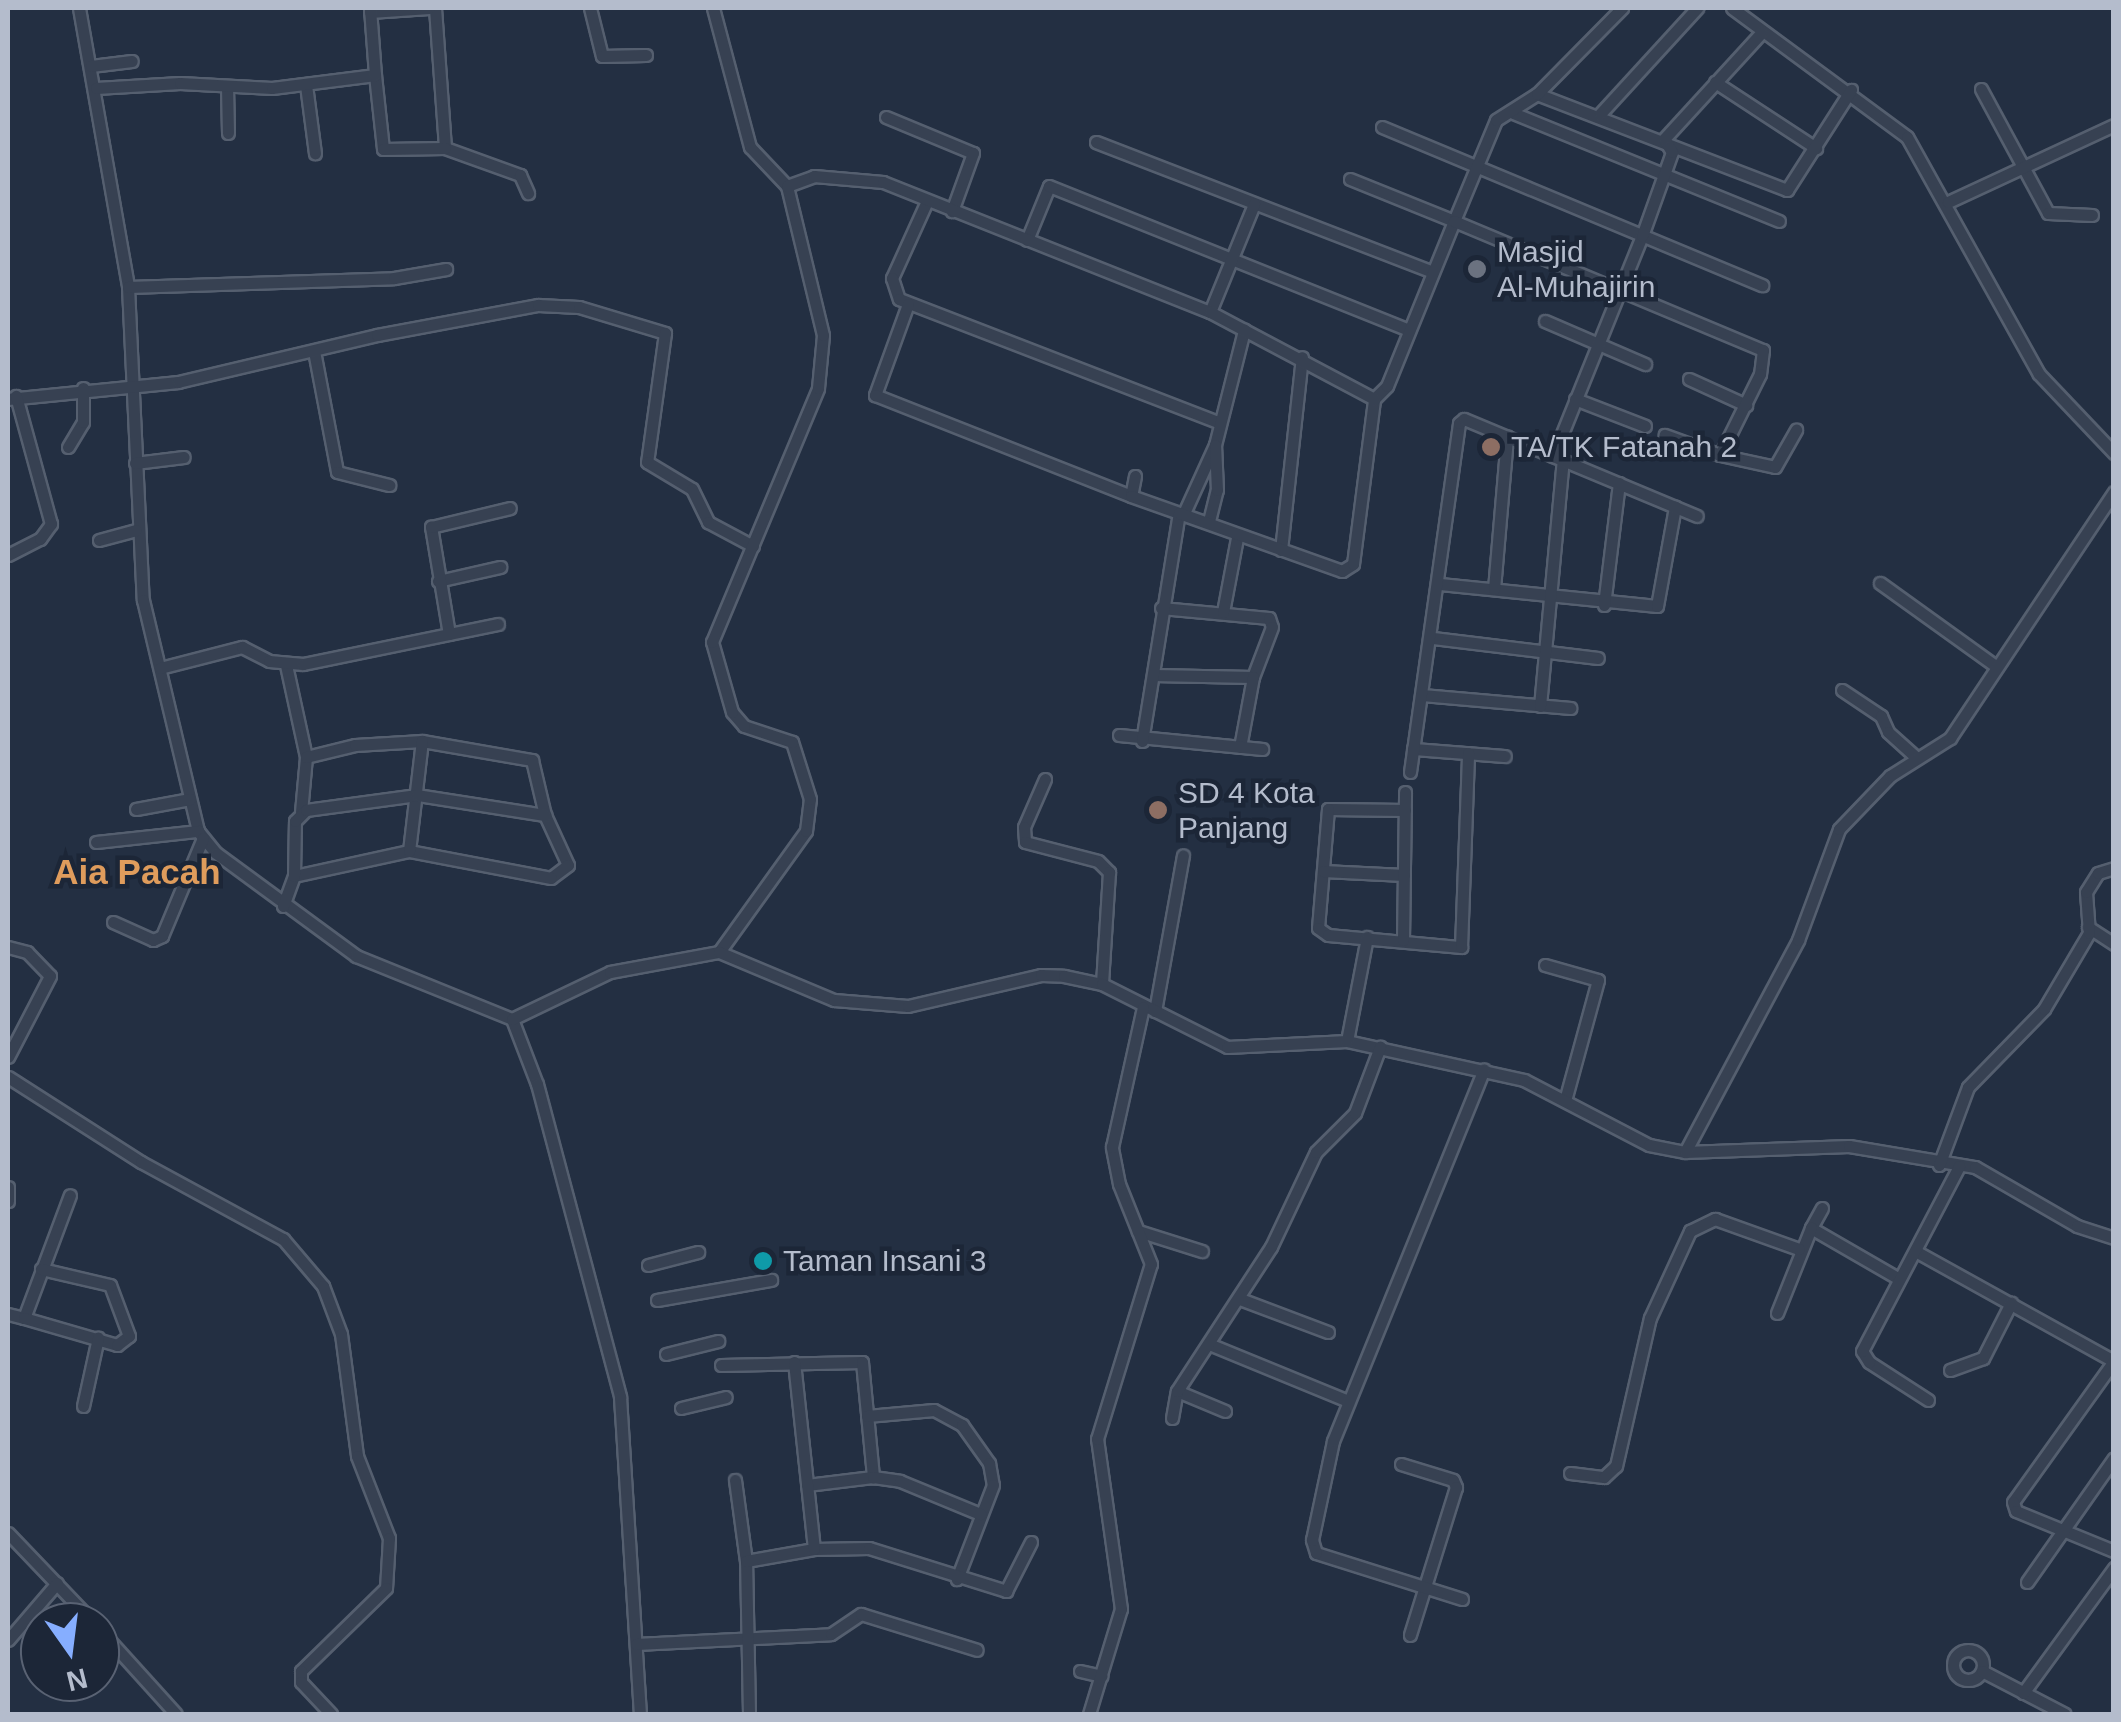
<!DOCTYPE html>
<style>
body{margin:0}
#map{position:relative;width:2121px;height:1722px;overflow:hidden;background:#232f42;font-family:Arial,sans-serif}
div>[style]{position:absolute}
[style*='--x']{left:calc(var(--x)*1px);top:calc(var(--y)*1px);width:calc(var(--w)*1px);rotate:calc(var(--a)*1deg)}
.roads{filter:drop-shadow(2px 0 #555f6f) drop-shadow(-2px 0 #555f6f) drop-shadow(0 2px #555f6f) drop-shadow(0 -2px #555f6f)}
.minor>*{height:11px;margin:-5.5px;padding:0 5.5px;transform-origin:5.5px;border-radius:5.5px;background:#374152}
.minor>.ring{margin:-5.5px;padding:0;box-sizing:content-box;background:none;border:11px solid #374152;border-radius:50%}
.dots>*{width:28px;height:28px;translate:-50% -50%;box-sizing:border-box;border:5px solid #1c2637;border-radius:50%}
span{translate:-50% -50%;white-space:nowrap;text-align:center;line-height:1.15;-webkit-text-stroke:9px #1c2637;paint-order:stroke}
.poi-label{font-size:30px;color:#b4bccc}
.left{translate:0 -50%;text-align:left}
.quarter-label{font-size:35px;color:#df9c5c;font-weight:700}
.frame{position:absolute;inset:0;border:10px solid #b4bccc;pointer-events:none}
.north{position:absolute;left:20px;top:1602px;width:100px;height:100px;box-sizing:border-box;background:#1c2637;border:2px solid #596273;border-radius:50%;rotate:166deg;font-size:28px;font-weight:700;line-height:40px;text-align:center;color:#b4bccc}
.north::after{content:'';display:block;margin:auto;width:35px;height:45px;background:#86aeff;clip-path:polygon(50% 0,100% 100%,50% 72%,0 100%)}
</style>
<div id="map">
<div class="roads">
<div class="minor">
<div style="--x:79;--y:8;--w:283;--a:80"></div>
<div style="--x:128;--y:287;--w:313;--a:87.3"></div>
<div style="--x:143;--y:600;--w:237;--a:76.6"></div>
<div style="--x:198;--y:831;--w:28;--a:51"></div>
<div style="--x:216;--y:853;--w:174;--a:36.3"></div>
<div style="--x:356;--y:956;--w:168;--a:22"></div>
<div style="--x:512;--y:1019;--w:70;--a:69"></div>
<div style="--x:537;--y:1084;--w:324;--a:75.1"></div>
<div style="--x:620;--y:1397;--w:318;--a:86.4"></div>
<div style="--x:435;--y:8;--w:140;--a:85.9"></div>
<div style="--x:445;--y:148;--w:80;--a:19.8"></div>
<div style="--x:520;--y:175;--w:20;--a:66"></div>
<div style="--x:590;--y:8;--w:49;--a:76"></div>
<div style="--x:602;--y:56;--w:44;--a:-1.3"></div>
<div style="--x:713;--y:8;--w:144;--a:75.1"></div>
<div style="--x:750;--y:147;--w:54;--a:46.5"></div>
<div style="--x:1732;--y:8;--w:217;--a:36.4"></div>
<div style="--x:1907;--y:137;--w:271;--a:60.9"></div>
<div style="--x:2039;--y:374;--w:109;--a:46.5"></div>
<div style="--x:370;--y:12;--w:59;--a:-3.9"></div>
<div style="--x:91;--y:66;--w:41;--a:-7"></div>
<div style="--x:375;--y:75;--w:74;--a:83.8"></div>
<div style="--x:383;--y:149;--w:62;--a:-0.9"></div>
<div style="--x:1715;--y:82;--w:121;--a:33.2"></div>
<div style="--x:306;--y:85;--w:69;--a:82.5"></div>
<div style="--x:227;--y:86;--w:47;--a:88.8"></div>
<div style="--x:96;--y:88;--w:84;--a:-3.4"></div>
<div style="--x:180;--y:83;--w:92;--a:3.1"></div>
<div style="--x:272;--y:88;--w:104;--a:-7.2"></div>
<div style="--x:375;--y:75;--w:67;--a:-94.3"></div>
<div style="--x:1981;--y:89;--w:141;--a:61.6"></div>
<div style="--x:2048;--y:213;--w:44;--a:2.6"></div>
<div style="--x:1537;--y:94;--w:268;--a:21"></div>
<div style="--x:1787;--y:190;--w:119;--a:-57.4"></div>
<div style="--x:1513;--y:113;--w:287;--a:22.1"></div>
<div style="--x:1600;--y:114;--w:144;--a:-47.5"></div>
<div style="--x:886;--y:117;--w:94;--a:22.5"></div>
<div style="--x:973;--y:153;--w:62;--a:109.9"></div>
<div style="--x:1382;--y:127;--w:412;--a:22.6"></div>
<div style="--x:1096;--y:142;--w:358;--a:21.1"></div>
<div style="--x:1350;--y:179;--w:112;--a:22"></div>
<div style="--x:1454;--y:221;--w:109;--a:-67.4"></div>
<div style="--x:1496;--y:120;--w:49;--a:-32.4"></div>
<div style="--x:1537;--y:94;--w:121;--a:-45.3"></div>
<div style="--x:927;--y:201;--w:85;--a:114.4"></div>
<div style="--x:892;--y:278;--w:22;--a:72"></div>
<div style="--x:899;--y:299;--w:344;--a:21.1"></div>
<div style="--x:1948;--y:202;--w:183;--a:-24.9"></div>
<div style="--x:1027;--y:240;--w:58;--a:-67.8"></div>
<div style="--x:1049;--y:186;--w:386;--a:21.8"></div>
<div style="--x:128;--y:287;--w:266;--a:-1.9"></div>
<div style="--x:394;--y:278;--w:53;--a:-9.8"></div>
<div style="--x:908;--y:304;--w:97;--a:109.9"></div>
<div style="--x:875;--y:395;--w:275;--a:21.5"></div>
<div style="--x:1210;--y:312;--w:117;--a:-67.8"></div>
<div style="--x:1545;--y:321;--w:109;--a:23.3"></div>
<div style="--x:314;--y:351;--w:123;--a:79.2"></div>
<div style="--x:337;--y:472;--w:54;--a:14"></div>
<div style="--x:1689;--y:379;--w:63;--a:24.5"></div>
<div style="--x:8;--y:399;--w:171;--a:-5.7"></div>
<div style="--x:178;--y:382;--w:204;--a:-13.3"></div>
<div style="--x:377;--y:335;--w:164;--a:-10.6"></div>
<div style="--x:538;--y:305;--w:41;--a:2.8"></div>
<div style="--x:579;--y:307;--w:90;--a:16.8"></div>
<div style="--x:665;--y:333;--w:130;--a:97.9"></div>
<div style="--x:647;--y:462;--w:52;--a:31"></div>
<div style="--x:692;--y:489;--w:37;--a:64"></div>
<div style="--x:708;--y:522;--w:51;--a:28.1"></div>
<div style="--x:1575;--y:399;--w:75;--a:21.1"></div>
<div style="--x:68;--y:447;--w:29;--a:-59"></div>
<div style="--x:83;--y:422;--w:34;--a:-90"></div>
<div style="--x:1720;--y:455;--w:56;--a:12.3"></div>
<div style="--x:1775;--y:467;--w:43;--a:-60.4"></div>
<div style="--x:1553;--y:456;--w:237;--a:-68"></div>
<div style="--x:1642;--y:236;--w:89;--a:-70.3"></div>
<div style="--x:1672;--y:152;--w:15;--a:-122"></div>
<div style="--x:1664;--y:139;--w:144;--a:-47.5"></div>
<div style="--x:135;--y:463;--w:49;--a:-7"></div>
<div style="--x:1135;--y:476;--w:20;--a:101"></div>
<div style="--x:1131;--y:496;--w:51;--a:19.5"></div>
<div style="--x:1184;--y:513;--w:75;--a:-65.5"></div>
<div style="--x:1215;--y:445;--w:119;--a:-75.8"></div>
<div style="--x:1209;--y:521;--w:32;--a:-76"></div>
<div style="--x:1217;--y:490;--w:45;--a:-92.5"></div>
<div style="--x:99;--y:540;--w:38;--a:-15"></div>
<div style="--x:1281;--y:550;--w:194;--a:-83.8"></div>
<div style="--x:8;--y:555;--w:36;--a:-27"></div>
<div style="--x:40;--y:539;--w:19;--a:-54"></div>
<div style="--x:51;--y:524;--w:133;--a:-105.3"></div>
<div style="--x:438;--y:581;--w:64;--a:-12.7"></div>
<div style="--x:1880;--y:583;--w:140;--a:35.7"></div>
<div style="--x:1440;--y:584;--w:218;--a:5.8"></div>
<div style="--x:1657;--y:606;--w:101;--a:-79.7"></div>
<div style="--x:1494;--y:589;--w:153;--a:-85.1"></div>
<div style="--x:1604;--y:605;--w:123;--a:-83"></div>
<div style="--x:1161;--y:608;--w:108;--a:5.3"></div>
<div style="--x:1269;--y:618;--w:9;--a:72"></div>
<div style="--x:1272;--y:627;--w:53;--a:110.8"></div>
<div style="--x:1223;--y:612;--w:75;--a:-79.3"></div>
<div style="--x:449;--y:634;--w:109;--a:-99.5"></div>
<div style="--x:431;--y:527;--w:81;--a:-13.5"></div>
<div style="--x:1433;--y:638;--w:166;--a:6.9"></div>
<div style="--x:286;--y:665;--w:94;--a:77.7"></div>
<div style="--x:306;--y:757;--w:55;--a:95.2"></div>
<div style="--x:160;--y:668;--w:85;--a:-14.4"></div>
<div style="--x:242;--y:647;--w:30;--a:27"></div>
<div style="--x:269;--y:661;--w:34;--a:5"></div>
<div style="--x:303;--y:664;--w:199;--a:-11.6"></div>
<div style="--x:1153;--y:675;--w:100;--a:1.1"></div>
<div style="--x:1253;--y:677;--w:71;--a:100.5"></div>
<div style="--x:1842;--y:690;--w:47;--a:33.7"></div>
<div style="--x:1881;--y:716;--w:17;--a:66"></div>
<div style="--x:1888;--y:732;--w:39;--a:42"></div>
<div style="--x:1422;--y:695;--w:149;--a:5"></div>
<div style="--x:1540;--y:706;--w:247;--a:-84.7"></div>
<div style="--x:1119;--y:735;--w:144;--a:5.6"></div>
<div style="--x:1142;--y:741;--w:231;--a:-80.8"></div>
<div style="--x:1179;--y:513;--w:173;--a:19.6"></div>
<div style="--x:1342;--y:571;--w:13;--a:-32"></div>
<div style="--x:1353;--y:564;--w:166;--a:-82.7"></div>
<div style="--x:1374;--y:399;--w:18;--a:-45"></div>
<div style="--x:1387;--y:386;--w:178;--a:-67.9"></div>
<div style="--x:1454;--y:221;--w:335;--a:22.7"></div>
<div style="--x:1763;--y:350;--w:24;--a:97"></div>
<div style="--x:1760;--y:374;--w:90;--a:116.3"></div>
<div style="--x:1720;--y:455;--w:59;--a:-160"></div>
<div style="--x:1413;--y:749;--w:92;--a:4.4"></div>
<div style="--x:306;--y:757;--w:50;--a:-13.8"></div>
<div style="--x:355;--y:745;--w:67;--a:-3.4"></div>
<div style="--x:422;--y:741;--w:112;--a:9.8"></div>
<div style="--x:532;--y:760;--w:57;--a:76.7"></div>
<div style="--x:545;--y:815;--w:55;--a:65.3"></div>
<div style="--x:568;--y:865;--w:21;--a:143"></div>
<div style="--x:551;--y:878;--w:145;--a:-169.2"></div>
<div style="--x:1410;--y:772;--w:352;--a:-82"></div>
<div style="--x:1459;--y:423;--w:6;--a:-39"></div>
<div style="--x:1464;--y:419;--w:252;--a:22.6"></div>
<div style="--x:1045;--y:779;--w:52;--a:113.6"></div>
<div style="--x:1024;--y:827;--w:15;--a:86"></div>
<div style="--x:1025;--y:842;--w:75;--a:14.6"></div>
<div style="--x:1098;--y:861;--w:16;--a:45"></div>
<div style="--x:1109;--y:872;--w:112;--a:93.6"></div>
<div style="--x:136;--y:809;--w:55;--a:-10.5"></div>
<div style="--x:1405;--y:810;--w:77;--a:-179.3"></div>
<div style="--x:1328;--y:809;--w:119;--a:94.8"></div>
<div style="--x:1318;--y:928;--w:12;--a:35"></div>
<div style="--x:1328;--y:935;--w:134;--a:5.2"></div>
<div style="--x:1461;--y:947;--w:194;--a:-87.9"></div>
<div style="--x:96;--y:842;--w:103;--a:-6.2"></div>
<div style="--x:1323;--y:871;--w:81;--a:2.8"></div>
<div style="--x:294;--y:876;--w:118;--a:-12.3"></div>
<div style="--x:409;--y:851;--w:111;--a:-83.3"></div>
<div style="--x:283;--y:906;--w:32;--a:-70"></div>
<div style="--x:294;--y:876;--w:55;--a:-89"></div>
<div style="--x:295;--y:821;--w:16;--a:-45"></div>
<div style="--x:306;--y:810;--w:112;--a:-7.7"></div>
<div style="--x:417;--y:795;--w:130;--a:8.9"></div>
<div style="--x:113;--y:922;--w:44;--a:24.2"></div>
<div style="--x:153;--y:940;--w:10;--a:-24"></div>
<div style="--x:162;--y:936;--w:106;--a:-67.3"></div>
<div style="--x:2088;--y:927;--w:31;--a:33"></div>
<div style="--x:1403;--y:940;--w:148;--a:-89.2"></div>
<div style="--x:8;--y:947;--w:20;--a:15"></div>
<div style="--x:27;--y:952;--w:33;--a:46"></div>
<div style="--x:50;--y:976;--w:91;--a:117.4"></div>
<div style="--x:719;--y:952;--w:149;--a:-54.3"></div>
<div style="--x:806;--y:831;--w:32;--a:-83"></div>
<div style="--x:810;--y:799;--w:60;--a:-107.5"></div>
<div style="--x:792;--y:742;--w:51;--a:-161.6"></div>
<div style="--x:744;--y:726;--w:18;--a:-131"></div>
<div style="--x:732;--y:712;--w:73;--a:-105.9"></div>
<div style="--x:712;--y:642;--w:275;--a:-67.3"></div>
<div style="--x:818;--y:388;--w:53;--a:-84.6"></div>
<div style="--x:823;--y:335;--w:153;--a:-103.6"></div>
<div style="--x:787;--y:186;--w:29;--a:-20"></div>
<div style="--x:814;--y:176;--w:69;--a:5"></div>
<div style="--x:883;--y:182;--w:352;--a:21.7"></div>
<div style="--x:1210;--y:312;--w:186;--a:27.9"></div>
<div style="--x:1545;--y:965;--w:55;--a:15.8"></div>
<div style="--x:1598;--y:980;--w:125;--a:105.3"></div>
<div style="--x:1155;--y:1011;--w:158;--a:-79.8"></div>
<div style="--x:512;--y:1019;--w:109;--a:-25.6"></div>
<div style="--x:610;--y:972;--w:111;--a:-10.4"></div>
<div style="--x:719;--y:952;--w:125;--a:22.7"></div>
<div style="--x:834;--y:1000;--w:74;--a:4.6"></div>
<div style="--x:908;--y:1006;--w:137;--a:-13.1"></div>
<div style="--x:1041;--y:975;--w:23;--a:2"></div>
<div style="--x:1064;--y:976;--w:39;--a:12"></div>
<div style="--x:1102;--y:984;--w:140;--a:26.7"></div>
<div style="--x:1227;--y:1047;--w:120;--a:-2.9"></div>
<div style="--x:1347;--y:1041;--w:181;--a:12.4"></div>
<div style="--x:1524;--y:1080;--w:141;--a:27.5"></div>
<div style="--x:1649;--y:1145;--w:37;--a:11"></div>
<div style="--x:1685;--y:1152;--w:164;--a:-2.1"></div>
<div style="--x:1849;--y:1146;--w:128;--a:9.5"></div>
<div style="--x:1975;--y:1167;--w:118;--a:30"></div>
<div style="--x:2077;--y:1226;--w:39;--a:18"></div>
<div style="--x:1347;--y:1041;--w:106;--a:-79.1"></div>
<div style="--x:8;--y:1077;--w:158;--a:32.6"></div>
<div style="--x:141;--y:1162;--w:162;--a:28.5"></div>
<div style="--x:283;--y:1239;--w:62;--a:49.6"></div>
<div style="--x:323;--y:1286;--w:51;--a:69.4"></div>
<div style="--x:341;--y:1334;--w:123;--a:82.5"></div>
<div style="--x:357;--y:1456;--w:88;--a:68.7"></div>
<div style="--x:389;--y:1538;--w:50;--a:93.4"></div>
<div style="--x:386;--y:1588;--w:119;--a:135.7"></div>
<div style="--x:301;--y:1671;--w:11;--a:90"></div>
<div style="--x:301;--y:1682;--w:44;--a:46.8"></div>
<div style="--x:1685;--y:1152;--w:240;--a:-61.9"></div>
<div style="--x:1798;--y:940;--w:118;--a:-69.7"></div>
<div style="--x:1839;--y:829;--w:74;--a:-46.1"></div>
<div style="--x:1890;--y:776;--w:71;--a:-32.3"></div>
<div style="--x:1950;--y:738;--w:296;--a:-56.3"></div>
<div style="--x:1939;--y:1165;--w:83;--a:-69.6"></div>
<div style="--x:1968;--y:1087;--w:109;--a:-45.7"></div>
<div style="--x:2044;--y:1009;--w:88;--a:-59.4"></div>
<div style="--x:2089;--y:933;--w:41;--a:-94.2"></div>
<div style="--x:2086;--y:892;--w:22;--a:-58"></div>
<div style="--x:2098;--y:873;--w:17;--a:-17"></div>
<div style="--x:8;--y:1187;--w:14;--a:90"></div>
<div style="--x:1822;--y:1208;--w:23;--a:119"></div>
<div style="--x:1811;--y:1228;--w:98;--a:30"></div>
<div style="--x:1138;--y:1231;--w:67;--a:17.4"></div>
<div style="--x:1917;--y:1252;--w:225;--a:29"></div>
<div style="--x:648;--y:1265;--w:52;--a:-14.6"></div>
<div style="--x:1240;--y:1299;--w:94;--a:20.6"></div>
<div style="--x:657;--y:1300;--w:116;--a:-10"></div>
<div style="--x:1777;--y:1313;--w:92;--a:-68.2"></div>
<div style="--x:8;--y:1314;--w:16;--a:14"></div>
<div style="--x:24;--y:1318;--w:131;--a:-69.5"></div>
<div style="--x:24;--y:1318;--w:97;--a:16.2"></div>
<div style="--x:117;--y:1345;--w:15;--a:-37"></div>
<div style="--x:129;--y:1336;--w:54;--a:-110.4"></div>
<div style="--x:110;--y:1285;--w:71;--a:-166.9"></div>
<div style="--x:1209;--y:1344;--w:150;--a:22.3"></div>
<div style="--x:666;--y:1354;--w:54;--a:-14"></div>
<div style="--x:2114;--y:1361;--w:173;--a:125.6"></div>
<div style="--x:2013;--y:1502;--w:9;--a:72"></div>
<div style="--x:2016;--y:1511;--w:106;--a:22.2"></div>
<div style="--x:721;--y:1365;--w:141;--a:-1.2"></div>
<div style="--x:862;--y:1362;--w:116;--a:84.5"></div>
<div style="--x:1950;--y:1370;--w:35;--a:-20"></div>
<div style="--x:1983;--y:1358;--w:62;--a:-63"></div>
<div style="--x:1177;--y:1391;--w:52;--a:22.6"></div>
<div style="--x:1928;--y:1400;--w:70;--a:-147.2"></div>
<div style="--x:1869;--y:1362;--w:13;--a:-122"></div>
<div style="--x:1862;--y:1351;--w:209;--a:-62.3"></div>
<div style="--x:83;--y:1406;--w:70;--a:-77.6"></div>
<div style="--x:681;--y:1408;--w:46;--a:-13.7"></div>
<div style="--x:867;--y:1416;--w:67;--a:-5.1"></div>
<div style="--x:934;--y:1410;--w:32;--a:28"></div>
<div style="--x:962;--y:1425;--w:47;--a:54.6"></div>
<div style="--x:989;--y:1463;--w:22;--a:80"></div>
<div style="--x:993;--y:1485;--w:101;--a:111"></div>
<div style="--x:1172;--y:1418;--w:27;--a:-80"></div>
<div style="--x:1177;--y:1391;--w:172;--a:-56.9"></div>
<div style="--x:1271;--y:1247;--w:105;--a:-64.7"></div>
<div style="--x:1316;--y:1152;--w:55;--a:-45"></div>
<div style="--x:1355;--y:1113;--w:71;--a:-69.3"></div>
<div style="--x:1401;--y:1464;--w:54;--a:17.1"></div>
<div style="--x:1453;--y:1480;--w:8;--a:67"></div>
<div style="--x:1456;--y:1487;--w:155;--a:107.3"></div>
<div style="--x:1570;--y:1473;--w:34;--a:7"></div>
<div style="--x:1604;--y:1477;--w:16;--a:-43"></div>
<div style="--x:1616;--y:1466;--w:152;--a:-77.1"></div>
<div style="--x:1650;--y:1318;--w:96;--a:-65.3"></div>
<div style="--x:1690;--y:1231;--w:28;--a:-26"></div>
<div style="--x:1715;--y:1219;--w:89;--a:19.7"></div>
<div style="--x:735;--y:1480;--w:82;--a:82.3"></div>
<div style="--x:807;--y:1485;--w:66;--a:-6.9"></div>
<div style="--x:873;--y:1477;--w:27;--a:8"></div>
<div style="--x:900;--y:1481;--w:87;--a:22.4"></div>
<div style="--x:8;--y:1533;--w:123;--a:46.3"></div>
<div style="--x:814;--y:1549;--w:55;--a:-1"></div>
<div style="--x:869;--y:1548;--w:144;--a:17.4"></div>
<div style="--x:1006;--y:1591;--w:55;--a:-63"></div>
<div style="--x:2027;--y:1582;--w:151;--a:-54.9"></div>
<div style="--x:1462;--y:1599;--w:153;--a:-162.5"></div>
<div style="--x:1316;--y:1553;--w:14;--a:-107"></div>
<div style="--x:1312;--y:1540;--w:101;--a:-78"></div>
<div style="--x:1333;--y:1441;--w:401;--a:-67.9"></div>
<div style="--x:100;--y:1630;--w:113;--a:47.9"></div>
<div style="--x:8;--y:1640;--w:75;--a:-49.3"></div>
<div style="--x:636;--y:1644;--w:195;--a:-2.9"></div>
<div style="--x:831;--y:1634;--w:36;--a:-34"></div>
<div style="--x:861;--y:1614;--w:121;--a:17.2"></div>
<div class="ring" style="left:1953px;top:1650px;width:19px;height:19px"></div>
<div style="--x:1080;--y:1671;--w:22;--a:13"></div>
<div style="--x:1982;--y:1671;--w:93;--a:27.4"></div>
<div style="--x:2023;--y:1693;--w:155;--a:-53.9"></div>
<div style="--x:749;--y:1714;--w:153;--a:-91.1"></div>
<div style="--x:746;--y:1561;--w:69;--a:-10"></div>
<div style="--x:814;--y:1549;--w:188;--a:-96.1"></div>
<div style="--x:1089;--y:1714;--w:110;--a:-73.1"></div>
<div style="--x:1121;--y:1609;--w:172;--a:-98"></div>
<div style="--x:1097;--y:1439;--w:183;--a:-72.9"></div>
<div style="--x:1151;--y:1264;--w:86;--a:-111.8"></div>
<div style="--x:1119;--y:1184;--w:38;--a:-101"></div>
<div style="--x:1112;--y:1147;--w:143;--a:-77.5"></div>
</div>
</div>
<div class="dots">
<div style="left:1477px;top:269px;background:#6b7280"></div>
<div style="left:1491px;top:447px;background:#8d6e63"></div>
<div style="left:1158px;top:810px;background:#8d6e63"></div>
<div style="left:763px;top:1261px;background:#0f9aa8"></div>
</div>
<div class="poi-label">
<span class="left" style="left:1497px;top:269px">Masjid<br>Al-Muhajirin</span>
<span class="left" style="left:1511px;top:447px">TA/TK Fatanah 2</span>
<span class="left" style="left:1178px;top:810px">SD 4 Kota<br>Panjang</span>
<span class="left" style="left:783px;top:1261px">Taman Insani 3</span>
</div>
<div class="quarter-label">
<span style="left:137px;top:872px">Aia Pacah</span>
</div>
<div class="frame"></div>
<div class="north">N</div>
</div>
